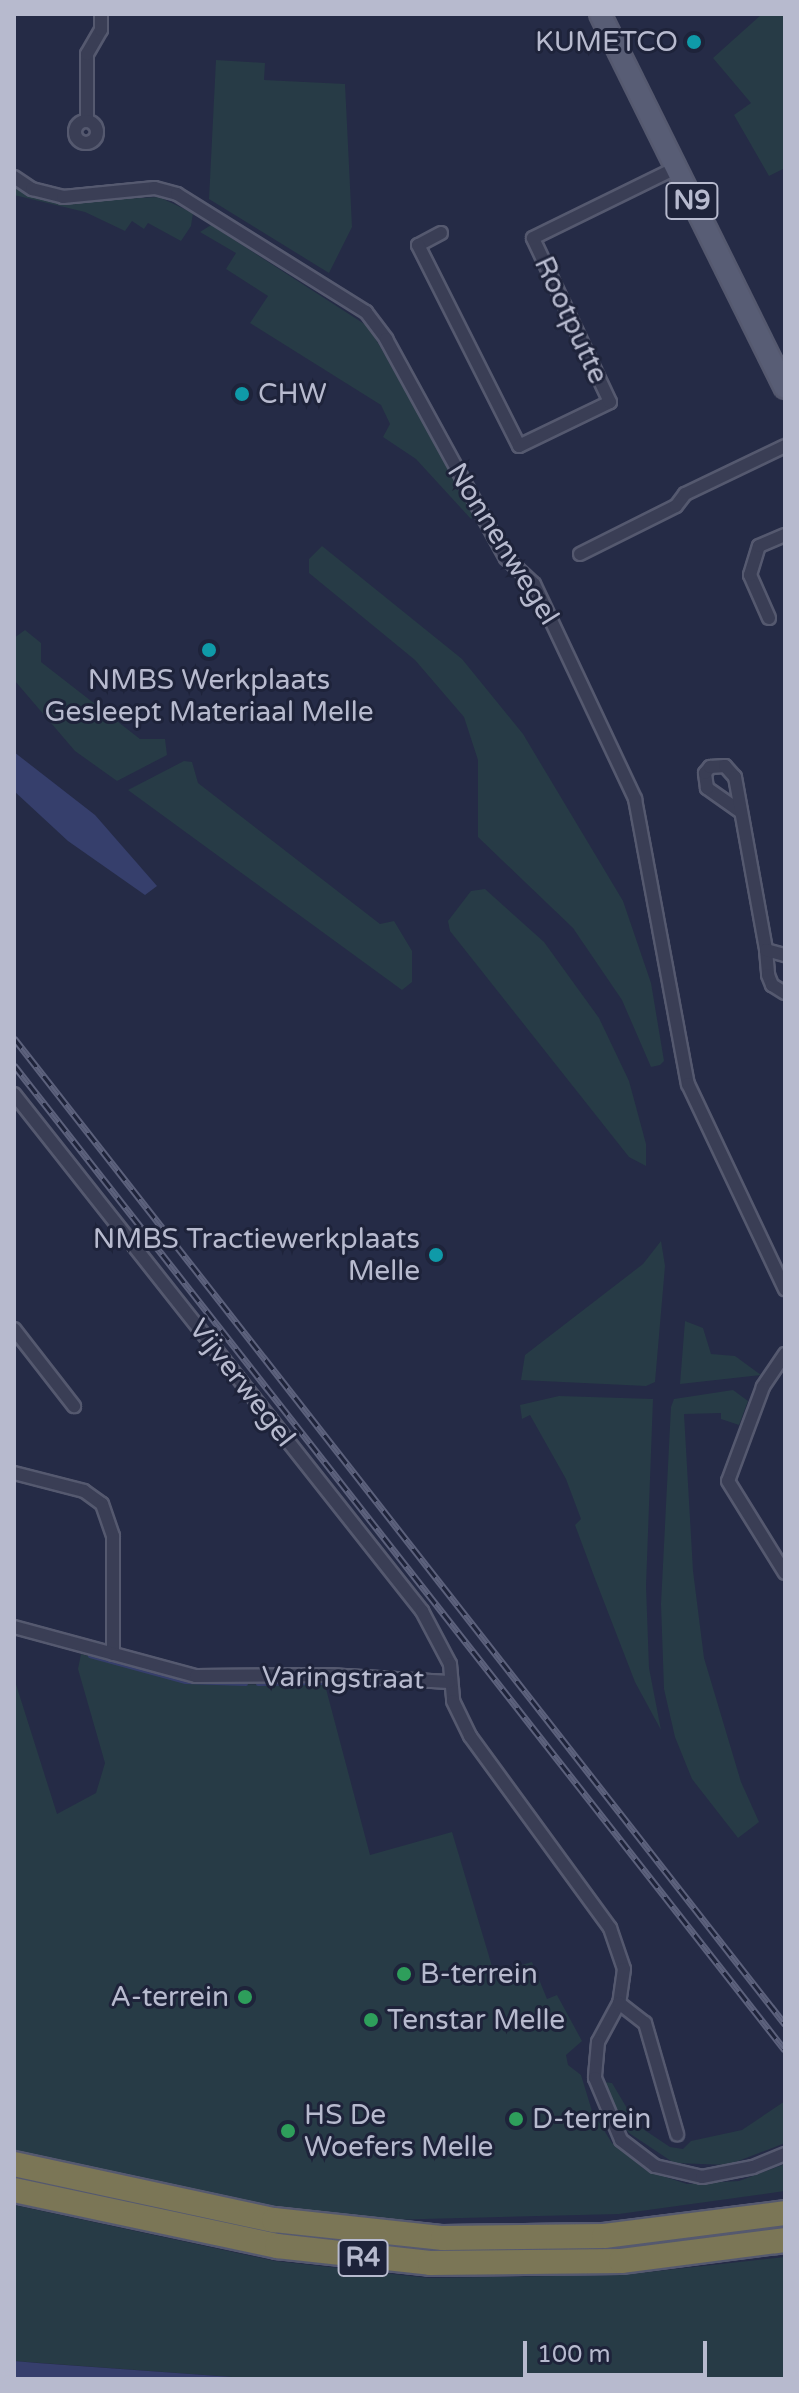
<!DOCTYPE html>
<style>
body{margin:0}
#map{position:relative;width:799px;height:2393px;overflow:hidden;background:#252b46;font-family:"Varela Round",sans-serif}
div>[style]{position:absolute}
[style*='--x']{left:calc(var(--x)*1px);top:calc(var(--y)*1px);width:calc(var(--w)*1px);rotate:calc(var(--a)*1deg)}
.green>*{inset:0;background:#273b46}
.water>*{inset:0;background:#363f6c}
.stream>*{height:4px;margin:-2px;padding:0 2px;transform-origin:2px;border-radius:2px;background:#363f6c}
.roads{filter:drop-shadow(2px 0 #55596f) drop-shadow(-2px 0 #55596f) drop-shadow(0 2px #55596f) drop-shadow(0 -2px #55596f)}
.street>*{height:12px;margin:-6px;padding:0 6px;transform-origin:6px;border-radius:6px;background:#3a3e55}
.street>.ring{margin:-6px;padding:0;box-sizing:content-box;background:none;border:12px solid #3a3e55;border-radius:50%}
.primary>*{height:20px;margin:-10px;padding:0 10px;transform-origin:10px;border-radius:10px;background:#585d75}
.highway>*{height:24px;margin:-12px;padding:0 12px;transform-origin:12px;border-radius:12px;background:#7b7656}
.rail>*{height:7px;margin-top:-3.5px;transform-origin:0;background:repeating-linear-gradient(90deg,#1e233a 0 12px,#5c617c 0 24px);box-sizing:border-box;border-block:2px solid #5c617c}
.dots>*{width:22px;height:22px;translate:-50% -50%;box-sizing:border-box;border:4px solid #1e233a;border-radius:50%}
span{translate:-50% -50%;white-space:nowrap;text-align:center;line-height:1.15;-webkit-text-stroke:6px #1e233a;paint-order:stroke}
.shield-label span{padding:2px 6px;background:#1e233a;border:2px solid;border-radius:6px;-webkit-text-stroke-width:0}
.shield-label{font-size:26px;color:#b7bace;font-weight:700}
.poi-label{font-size:28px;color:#b7bace}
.right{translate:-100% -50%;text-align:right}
.left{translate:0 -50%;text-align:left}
.street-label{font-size:28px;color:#b7bace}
.frame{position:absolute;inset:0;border:16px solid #b7bace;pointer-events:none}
.scale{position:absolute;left:523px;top:2341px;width:184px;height:36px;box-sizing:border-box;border:4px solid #b7bace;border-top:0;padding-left:10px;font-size:24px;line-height:28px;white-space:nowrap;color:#b7bace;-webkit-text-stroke:6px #1e233a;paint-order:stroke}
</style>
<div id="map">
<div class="green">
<div style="clip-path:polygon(762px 14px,785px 14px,785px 168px,769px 176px,734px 115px,751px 103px,713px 58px)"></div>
<div style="clip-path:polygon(216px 60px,265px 63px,264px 80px,345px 84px,352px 227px,329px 273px,209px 199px)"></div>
<div style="clip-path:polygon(14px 183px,32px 195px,61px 202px,159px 197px,193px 213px,191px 226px,181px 241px,148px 223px,144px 229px,132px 221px,125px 231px,85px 212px,14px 195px)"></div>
<div style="clip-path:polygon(211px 225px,369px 327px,475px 515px,471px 519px,416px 459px,383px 437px,390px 424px,381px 405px,250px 323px,268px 296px,226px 269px,236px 253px,200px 232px)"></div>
<div style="clip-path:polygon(322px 546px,462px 659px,523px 734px,623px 901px,651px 983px,664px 1061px,660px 1065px,651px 1067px,622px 1000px,573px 928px,478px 837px,478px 760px,464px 717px,415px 660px,309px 573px,309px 559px)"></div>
<div style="clip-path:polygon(25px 630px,41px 643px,41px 662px,140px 739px,165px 739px,167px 755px,117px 781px,75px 751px,15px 681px,14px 638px)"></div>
<div style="clip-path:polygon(184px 761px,192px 762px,198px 783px,380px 924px,394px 921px,412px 951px,412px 982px,402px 990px,128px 790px)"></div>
<div style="clip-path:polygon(485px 889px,544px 942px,599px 1018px,629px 1081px,646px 1144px,646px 1166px,629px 1157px,450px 931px,448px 921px,471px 891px)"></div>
<div style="clip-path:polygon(661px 1241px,665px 1266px,655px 1382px,646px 1386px,521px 1380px,525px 1355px,643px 1264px)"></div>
<div style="clip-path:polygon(685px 1321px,703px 1328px,711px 1354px,735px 1356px,761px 1375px,680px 1384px)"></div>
<div style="clip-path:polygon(733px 1390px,748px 1401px,739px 1425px,721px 1419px,721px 1413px,684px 1414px,693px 1571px,704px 1658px,741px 1782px,759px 1822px,738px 1838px,692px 1779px,675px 1737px,664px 1689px,661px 1604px,671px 1407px,674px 1399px)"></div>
<div style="clip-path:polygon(559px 1396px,653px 1399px,646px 1586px,649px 1668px,661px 1730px,635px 1682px,594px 1576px,575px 1525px,581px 1519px,566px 1479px,530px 1415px,522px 1419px,520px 1405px)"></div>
<div style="clip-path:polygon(81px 1654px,194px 1684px,325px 1685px,370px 1855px,452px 1832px,494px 1973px,532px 1962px,547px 1999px,557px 1995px,582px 2041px,566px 2055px,568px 2065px,581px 2075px,592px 2111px,612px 2143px,647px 2171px,687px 2184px,739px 2181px,785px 2164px,785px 2191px,619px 2214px,385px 2220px,288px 2209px,14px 2150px,14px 1678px,57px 1814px,96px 1793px,105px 1763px,78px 1669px)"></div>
<div style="clip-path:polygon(603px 2082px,612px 2083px,637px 2125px,670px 2147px,683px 2149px,691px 2141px,742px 2130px,785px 2101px,785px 2143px,728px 2165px,674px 2163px,629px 2133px,612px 2111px)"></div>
<div style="clip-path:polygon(14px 2205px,275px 2261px,429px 2278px,622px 2275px,785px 2257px,785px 2379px,259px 2379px,14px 2361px)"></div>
</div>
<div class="water">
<div style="clip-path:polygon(14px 752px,95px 815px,157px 886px,145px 895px,68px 841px,14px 791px)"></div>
<div style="clip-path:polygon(14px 2361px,37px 2363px,259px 2379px,14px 2379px)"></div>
</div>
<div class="stream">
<div style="--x:90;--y:1656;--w:99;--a:15.2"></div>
<div style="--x:186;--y:1682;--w:60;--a:1.9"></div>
<div style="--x:258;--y:1684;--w:65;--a:-0.9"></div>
</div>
<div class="roads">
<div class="street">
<div style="--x:87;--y:120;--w:66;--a:-90"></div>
<div style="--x:87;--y:54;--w:28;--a:-60"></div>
<div style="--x:101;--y:30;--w:16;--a:-90"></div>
<div class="ring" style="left:75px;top:121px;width:10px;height:10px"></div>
<div style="--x:14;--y:177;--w:22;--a:34"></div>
<div style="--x:32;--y:189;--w:32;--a:14"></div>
<div style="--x:63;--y:197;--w:92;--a:-5.6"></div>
<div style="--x:155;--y:188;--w:23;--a:15"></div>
<div style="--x:177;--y:194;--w:223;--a:32"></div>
<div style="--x:366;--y:312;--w:34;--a:53"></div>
<div style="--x:386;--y:339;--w:250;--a:61.3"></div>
<div style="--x:506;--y:558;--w:38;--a:43"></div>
<div style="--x:534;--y:584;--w:238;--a:64.8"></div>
<div style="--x:635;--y:799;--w:290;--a:79.5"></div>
<div style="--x:688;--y:1084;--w:227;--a:64.7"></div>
<div style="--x:441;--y:233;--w:26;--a:152"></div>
<div style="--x:418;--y:245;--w:225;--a:63.3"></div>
<div style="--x:519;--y:446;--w:101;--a:-25.8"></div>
<div style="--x:610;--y:402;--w:181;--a:-115.2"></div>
<div style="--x:533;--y:238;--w:159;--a:-26.1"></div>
<div style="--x:580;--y:554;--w:107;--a:-26.6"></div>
<div style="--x:676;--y:506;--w:15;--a:-53"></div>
<div style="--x:685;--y:494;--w:111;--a:-25.6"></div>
<div style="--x:769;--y:618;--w:47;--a:-113.8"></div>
<div style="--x:750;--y:575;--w:30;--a:-73"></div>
<div style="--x:759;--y:546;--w:28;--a:-23"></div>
<div style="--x:741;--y:812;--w:42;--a:-144.8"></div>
<div style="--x:707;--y:788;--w:15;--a:-98"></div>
<div style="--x:705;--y:773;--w:8;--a:-50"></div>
<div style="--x:710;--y:767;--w:15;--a:-4"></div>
<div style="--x:725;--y:766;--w:15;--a:48"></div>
<div style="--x:735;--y:777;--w:176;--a:79.8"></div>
<div style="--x:766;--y:950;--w:25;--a:85"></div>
<div style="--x:768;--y:975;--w:11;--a:68"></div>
<div style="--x:772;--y:985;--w:15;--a:32"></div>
<div style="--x:766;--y:950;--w:20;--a:15"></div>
<div style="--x:14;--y:1094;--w:659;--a:51.72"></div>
<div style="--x:422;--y:1611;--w:60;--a:62.2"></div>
<div style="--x:450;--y:1664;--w:37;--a:85"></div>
<div style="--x:453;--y:1701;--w:39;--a:64"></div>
<div style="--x:470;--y:1736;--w:238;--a:53.9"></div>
<div style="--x:610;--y:1928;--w:43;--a:71.1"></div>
<div style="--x:624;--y:1969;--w:34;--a:98"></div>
<div style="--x:619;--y:2003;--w:44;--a:118.3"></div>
<div style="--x:598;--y:2042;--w:36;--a:95"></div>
<div style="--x:595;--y:2078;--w:67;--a:67.2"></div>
<div style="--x:621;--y:2140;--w:43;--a:37.4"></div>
<div style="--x:655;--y:2166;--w:48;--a:13.2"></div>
<div style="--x:702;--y:2177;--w:52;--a:-11.1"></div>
<div style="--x:753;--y:2167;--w:35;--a:-22"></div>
<div style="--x:14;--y:1329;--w:98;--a:52.1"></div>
<div style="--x:785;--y:1354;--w:40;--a:124"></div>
<div style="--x:763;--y:1387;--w:100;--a:110.4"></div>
<div style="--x:728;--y:1481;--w:108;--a:58.2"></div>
<div style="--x:14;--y:1473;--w:72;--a:14.4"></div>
<div style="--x:84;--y:1491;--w:22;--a:36"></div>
<div style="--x:102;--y:1504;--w:34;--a:71"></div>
<div style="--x:113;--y:1536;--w:118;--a:90"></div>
<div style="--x:14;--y:1627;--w:188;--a:15.1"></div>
<div style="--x:196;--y:1676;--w:132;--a:-0.4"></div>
<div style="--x:328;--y:1675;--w:121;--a:3.3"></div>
<div style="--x:619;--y:2003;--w:33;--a:38"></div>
<div style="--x:645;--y:2023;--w:116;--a:73.9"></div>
</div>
<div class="primary">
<div style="--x:600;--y:14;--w:417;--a:63.7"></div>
</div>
<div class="highway">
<div style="--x:14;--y:2164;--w:266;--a:12.2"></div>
<div style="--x:274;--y:2220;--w:170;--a:6.1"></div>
<div style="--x:443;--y:2238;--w:161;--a:-0.7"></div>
<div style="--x:604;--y:2236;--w:182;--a:-7.2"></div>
<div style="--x:14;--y:2190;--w:269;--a:12"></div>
<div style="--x:277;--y:2246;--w:154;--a:6.3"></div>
<div style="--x:430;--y:2263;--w:191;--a:-0.6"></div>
<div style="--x:621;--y:2261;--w:165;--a:-7.3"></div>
</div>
</div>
<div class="rail">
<div style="--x:14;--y:1038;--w:1252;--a:51.98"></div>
<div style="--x:14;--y:1065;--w:1251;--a:51.95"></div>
</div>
<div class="dots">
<div style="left:694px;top:42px;background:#0f9aa8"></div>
<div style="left:242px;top:394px;background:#0f9aa8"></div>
<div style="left:209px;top:650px;background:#0f9aa8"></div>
<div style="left:436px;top:1255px;background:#0f9aa8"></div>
<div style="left:404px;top:1974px;background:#2e9e5b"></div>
<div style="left:245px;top:1997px;background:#2e9e5b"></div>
<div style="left:371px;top:2020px;background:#2e9e5b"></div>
<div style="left:516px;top:2119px;background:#2e9e5b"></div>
<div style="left:288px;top:2131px;background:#2e9e5b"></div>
</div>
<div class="shield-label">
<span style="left:692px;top:201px">N9</span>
<span style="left:363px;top:2258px">R4</span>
</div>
<div class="poi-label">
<span class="right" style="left:678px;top:42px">KUMETCO</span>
<span class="left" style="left:258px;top:394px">CHW</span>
<span style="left:209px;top:696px">NMBS Werkplaats<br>Gesleept Materiaal Melle</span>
<span class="right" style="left:420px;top:1255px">NMBS Tractiewerkplaats<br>Melle</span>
<span class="left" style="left:420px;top:1974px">B-terrein</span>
<span class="right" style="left:229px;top:1997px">A-terrein</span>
<span class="left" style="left:387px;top:2020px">Tenstar Melle</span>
<span class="left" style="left:304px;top:2131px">HS De<br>Woefers Melle</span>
<span class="left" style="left:532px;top:2119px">D-terrein</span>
</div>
<div class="street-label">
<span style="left:571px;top:320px;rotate:65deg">Rootputte</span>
<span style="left:503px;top:544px;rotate:58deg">Nonnenwegel</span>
<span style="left:242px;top:1383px;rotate:52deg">Vijverwegel</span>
<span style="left:343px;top:1678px;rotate:1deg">Varingstraat</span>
</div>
<div class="frame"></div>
<div class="scale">100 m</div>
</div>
